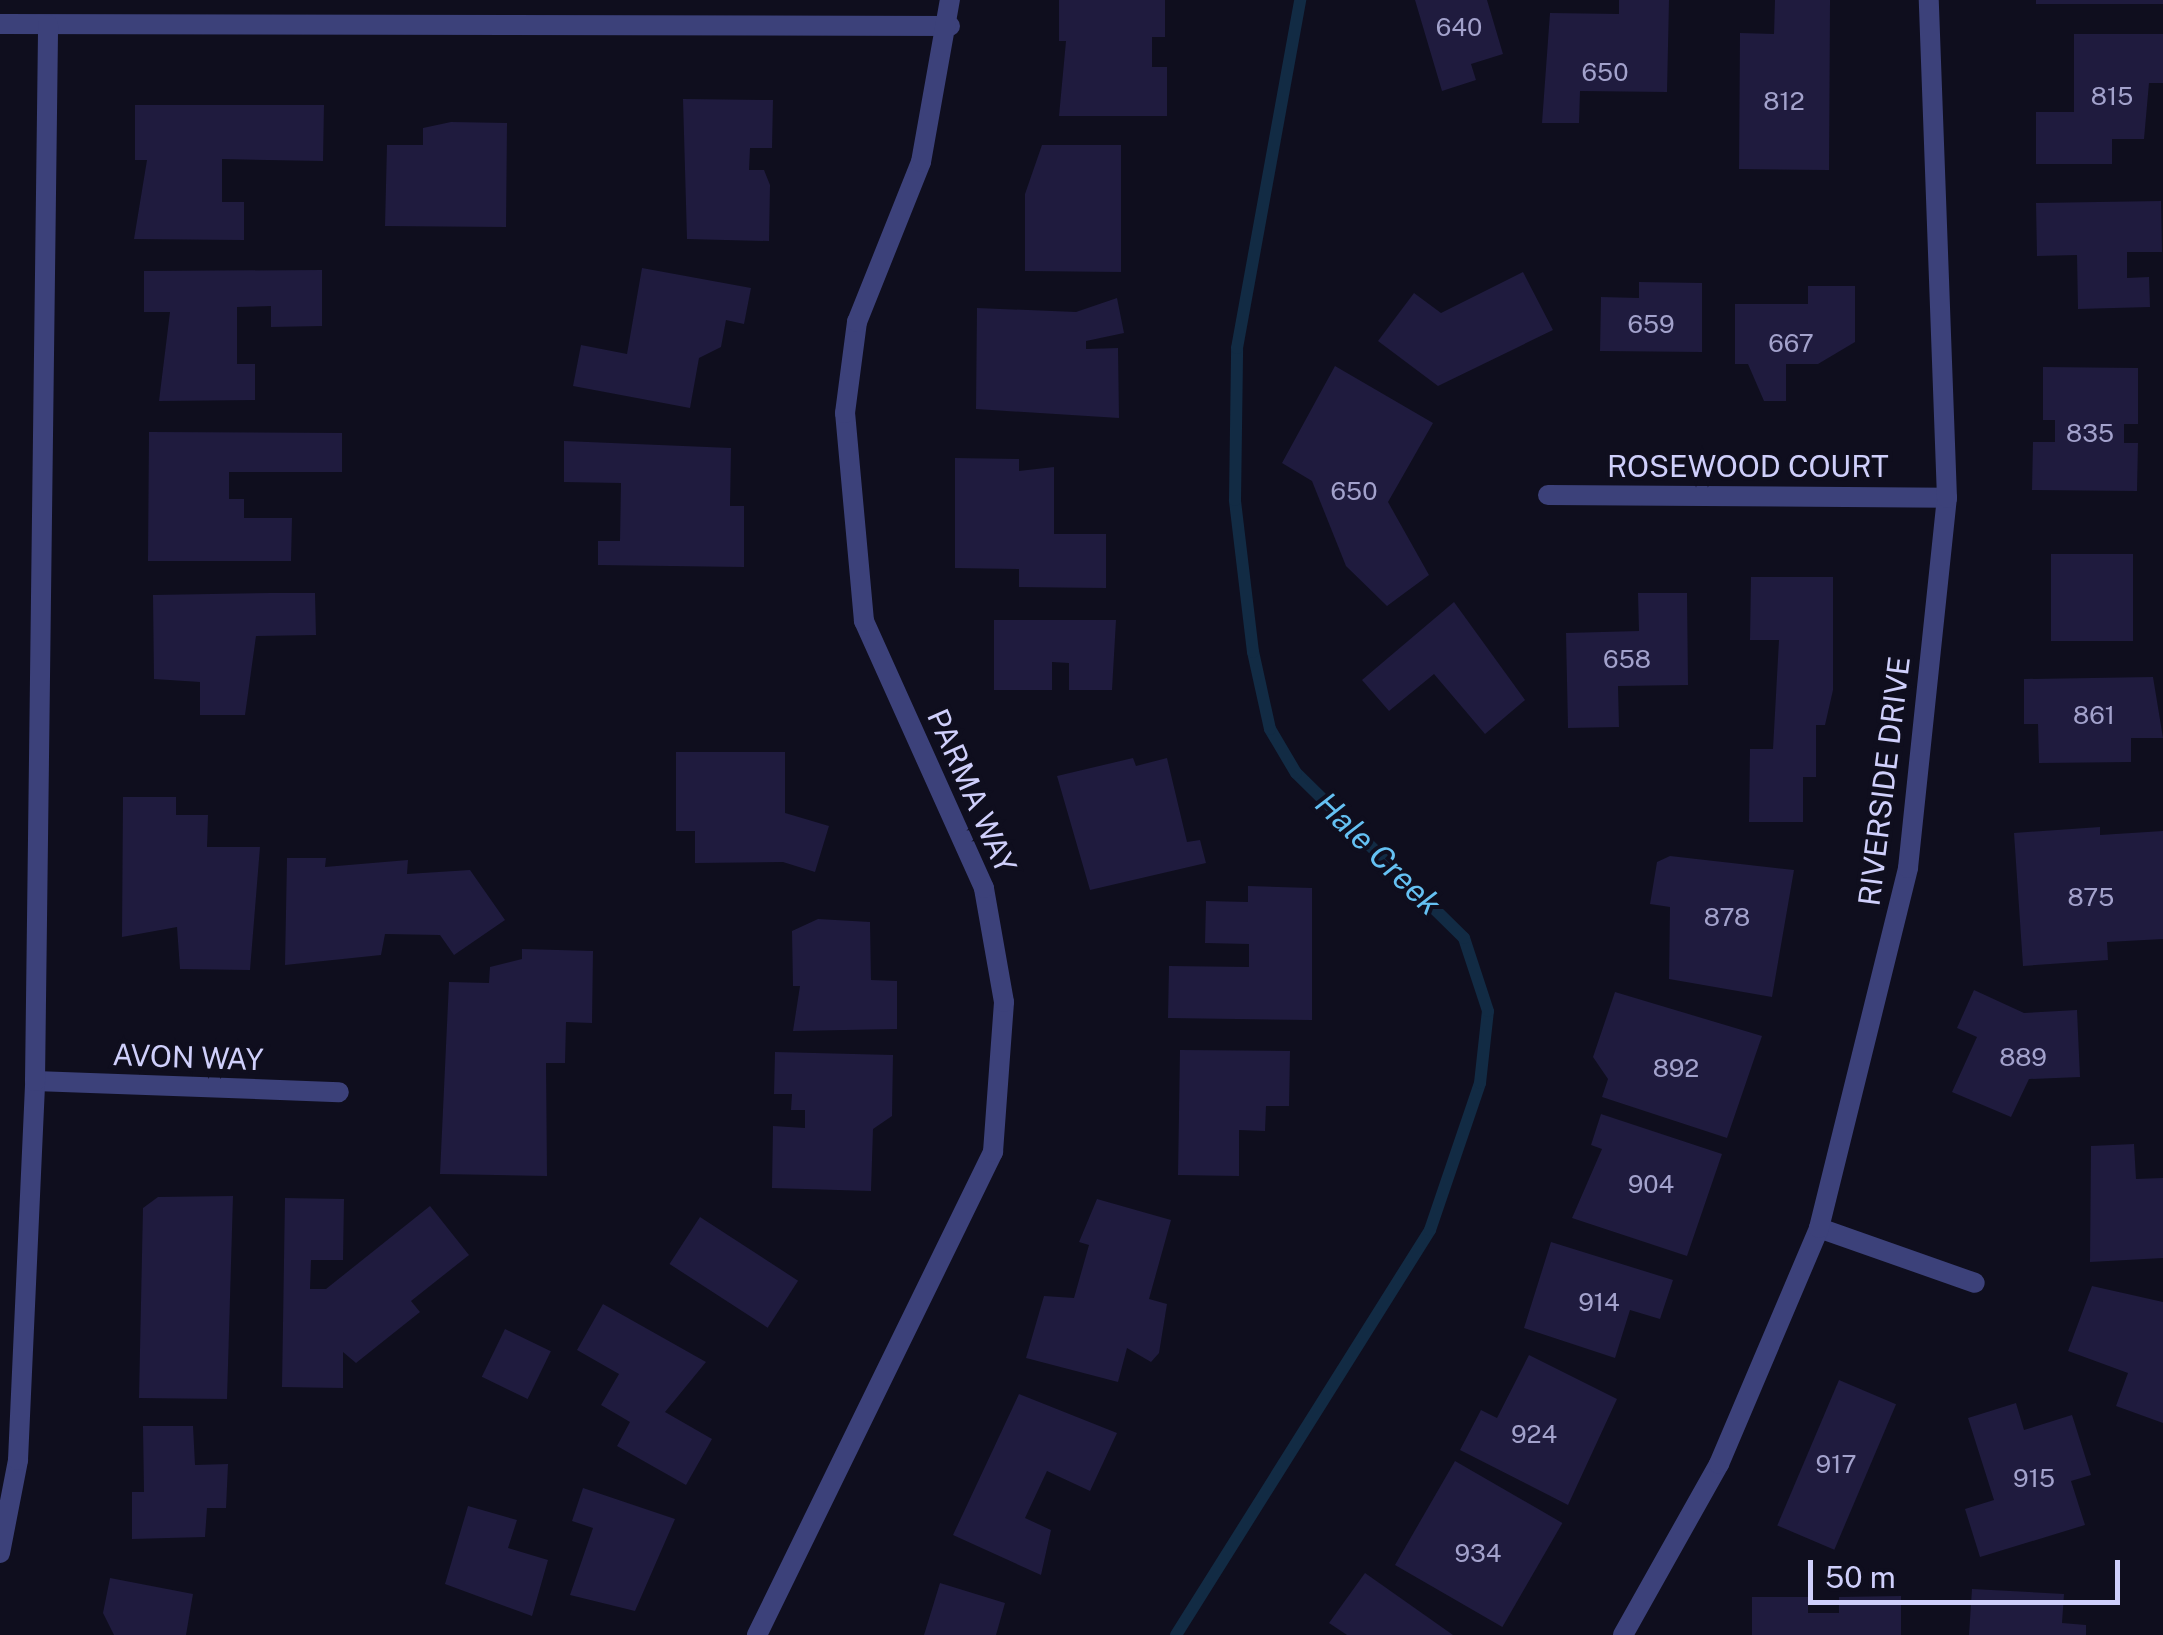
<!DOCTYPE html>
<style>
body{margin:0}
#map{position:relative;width:2163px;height:1635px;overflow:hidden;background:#0f0e1e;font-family:"Public Sans",sans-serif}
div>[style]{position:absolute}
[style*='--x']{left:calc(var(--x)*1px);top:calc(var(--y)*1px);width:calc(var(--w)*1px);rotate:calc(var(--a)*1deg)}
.stream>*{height:12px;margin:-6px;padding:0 6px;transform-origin:6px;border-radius:6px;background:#122b44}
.building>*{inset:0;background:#1f1b3e;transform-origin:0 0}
.street>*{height:20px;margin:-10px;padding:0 10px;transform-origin:10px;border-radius:10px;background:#3c417a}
span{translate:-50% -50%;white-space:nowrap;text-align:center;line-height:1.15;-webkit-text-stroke:8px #0f0e1e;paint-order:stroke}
.number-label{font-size:25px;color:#a3a2cc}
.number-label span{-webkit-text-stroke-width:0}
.street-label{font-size:30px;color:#cfcffb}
.water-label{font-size:32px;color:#65c1f3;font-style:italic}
.scale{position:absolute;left:1808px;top:1560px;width:312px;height:45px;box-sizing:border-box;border:5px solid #cfcffb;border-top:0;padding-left:12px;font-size:30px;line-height:35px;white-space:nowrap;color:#cfcffb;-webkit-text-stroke:8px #0f0e1e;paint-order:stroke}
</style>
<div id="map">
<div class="stream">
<div style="--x:1176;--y:1635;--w:478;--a:-57.9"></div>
<div style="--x:1430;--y:1230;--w:155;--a:-71.2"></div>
<div style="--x:1480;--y:1083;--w:72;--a:-83.7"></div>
<div style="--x:1488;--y:1011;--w:77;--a:-108.2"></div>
<div style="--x:1464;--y:938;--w:235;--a:-135.5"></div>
<div style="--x:1296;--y:773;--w:51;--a:-120.6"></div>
<div style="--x:1270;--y:729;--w:79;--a:-102.4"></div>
<div style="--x:1253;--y:652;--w:153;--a:-96.8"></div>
<div style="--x:1235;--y:500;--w:152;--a:-89.2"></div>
<div style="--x:1237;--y:348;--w:354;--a:-79.7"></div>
</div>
<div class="building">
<div style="clip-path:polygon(1059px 0,1165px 0,1165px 37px,1152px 37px,1152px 67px,1167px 67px,1167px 116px,1059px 116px,1066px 41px,1059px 41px)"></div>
<div style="clip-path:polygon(1415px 0,1487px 0,1503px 54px,1471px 64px,1476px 80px,1442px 91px)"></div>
<div style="clip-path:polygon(1619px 0,1669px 0,1667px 92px,1580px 91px,1579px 123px,1542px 123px,1550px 13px,1619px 14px)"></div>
<div style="clip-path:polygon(1775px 0,1830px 0,1829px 170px,1739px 169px,1740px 33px,1774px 34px)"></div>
<div style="left:2036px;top:0;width:127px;height:4px"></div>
<div style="clip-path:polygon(2074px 34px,2163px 34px,2163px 83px,2149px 83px,2144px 139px,2112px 139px,2112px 164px,2036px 164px,2036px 112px,2074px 112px)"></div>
<div style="clip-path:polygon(683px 99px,773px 100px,772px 148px,750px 148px,749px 170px,764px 170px,770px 185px,769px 241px,687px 239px)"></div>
<div style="clip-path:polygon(135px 105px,324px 105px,323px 161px,222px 159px,222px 202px,244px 202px,244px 240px,134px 239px,147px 160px,135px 160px)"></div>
<div style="clip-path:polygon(451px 122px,507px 123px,506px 227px,385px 226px,387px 145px,423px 145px,423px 128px)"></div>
<div style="clip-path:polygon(1042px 145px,1121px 145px,1121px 272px,1025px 271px,1025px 194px)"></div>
<div style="clip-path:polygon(2161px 201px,2162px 252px,2127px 252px,2127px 278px,2149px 277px,2150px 307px,2078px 309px,2077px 255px,2037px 256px,2036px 203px)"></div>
<div style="clip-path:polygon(642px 268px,751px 288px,744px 324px,726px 320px,721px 347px,699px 358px,690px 408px,573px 386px,581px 345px,627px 354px)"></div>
<div style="clip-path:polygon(322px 270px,322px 326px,271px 327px,271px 306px,237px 307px,237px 364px,255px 364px,255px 400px,159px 401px,170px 312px,144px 312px,144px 271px)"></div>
<div style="clip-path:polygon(1523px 272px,1553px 330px,1438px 386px,1378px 341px,1414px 293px,1441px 313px)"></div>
<div style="clip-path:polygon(1639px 282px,1702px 283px,1702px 352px,1600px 351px,1601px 297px,1639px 298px)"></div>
<div style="clip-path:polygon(1808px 286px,1855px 286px,1855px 342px,1818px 364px,1786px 364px,1786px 401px,1764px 401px,1748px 364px,1735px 364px,1735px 304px,1808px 304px)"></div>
<div style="clip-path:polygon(1117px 298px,1124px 333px,1086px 341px,1086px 349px,1118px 348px,1119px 418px,976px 409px,977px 308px,1076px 312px)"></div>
<div style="clip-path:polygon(1335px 366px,1433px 423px,1388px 502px,1429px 575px,1387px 606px,1346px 566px,1312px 481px,1282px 463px)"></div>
<div style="clip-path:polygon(2043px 367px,2138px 368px,2138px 424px,2124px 424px,2124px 443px,2138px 443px,2137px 491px,2032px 490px,2033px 442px,2055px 442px,2055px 420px,2043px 420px)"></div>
<div style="clip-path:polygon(149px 432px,342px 433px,342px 472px,229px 472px,229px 499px,244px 499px,244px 518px,292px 518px,291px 561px,148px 561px)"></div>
<div style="clip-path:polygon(564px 441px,731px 448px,730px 506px,744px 506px,744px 567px,598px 565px,598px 541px,620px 541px,621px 483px,564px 482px)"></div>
<div style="clip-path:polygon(955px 458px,1019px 459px,1019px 471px,1054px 467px,1054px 534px,1106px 534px,1106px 588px,1019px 587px,1019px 569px,955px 568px)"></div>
<div style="left:2051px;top:554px;width:82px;height:87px"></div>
<div style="clip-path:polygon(1751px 577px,1833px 577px,1833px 690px,1825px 725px,1816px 725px,1816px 777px,1803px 777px,1803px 822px,1749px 822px,1750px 749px,1773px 749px,1779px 640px,1750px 640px)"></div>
<div style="clip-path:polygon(271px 593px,315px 593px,316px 635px,256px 636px,245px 715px,200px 715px,200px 682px,154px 679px,153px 595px)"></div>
<div style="clip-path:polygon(1638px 593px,1687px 593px,1688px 685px,1618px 686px,1619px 727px,1568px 728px,1566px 633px,1639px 631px)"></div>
<div style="clip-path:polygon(1454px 602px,1525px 700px,1485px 734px,1434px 674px,1389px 711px,1362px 680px)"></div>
<div style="clip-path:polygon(994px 620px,1116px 620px,1112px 690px,1069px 690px,1069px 663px,1052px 662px,1052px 690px,994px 690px)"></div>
<div style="clip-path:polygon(2153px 677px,2163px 738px,2131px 738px,2131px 762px,2039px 763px,2038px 724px,2024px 724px,2024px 679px)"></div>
<div style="clip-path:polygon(676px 752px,785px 752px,785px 813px,829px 826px,815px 872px,783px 862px,695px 863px,695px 831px,676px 831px)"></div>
<div style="clip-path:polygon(1133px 758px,1136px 766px,1167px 758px,1187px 842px,1200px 840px,1206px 863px,1090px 890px,1057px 776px)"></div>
<div style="clip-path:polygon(123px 797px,176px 797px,176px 815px,208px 815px,207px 847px,260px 847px,250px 970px,180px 969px,177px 927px,122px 937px)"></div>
<div style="clip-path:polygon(2100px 827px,2100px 835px,2163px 831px,2163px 939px,2107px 942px,2108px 960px,2023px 966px,2014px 833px)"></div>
<div style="clip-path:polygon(1670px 856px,1794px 870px,1772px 997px,1669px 979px,1670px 907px,1650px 904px,1657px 862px)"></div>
<div style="clip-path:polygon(287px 858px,326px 858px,325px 867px,408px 860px,407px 874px,470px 870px,505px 920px,454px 955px,440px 935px,385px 934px,381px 955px,285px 965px)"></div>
<div style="clip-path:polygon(1248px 886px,1312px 888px,1312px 1020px,1168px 1018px,1169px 966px,1249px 967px,1249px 944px,1205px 943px,1206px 901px,1248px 902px)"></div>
<div style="clip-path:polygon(818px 919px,870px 922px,871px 980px,897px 981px,897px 1029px,793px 1031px,800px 986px,793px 986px,792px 931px)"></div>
<div style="clip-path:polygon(522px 949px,593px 951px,592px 1023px,566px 1022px,565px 1063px,546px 1063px,547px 1176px,440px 1174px,449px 982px,489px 983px,490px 967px,522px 959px)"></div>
<div style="clip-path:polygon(1974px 990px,2024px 1013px,2077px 1010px,2080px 1077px,2029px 1079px,2011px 1117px,1952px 1092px,1977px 1037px,1957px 1028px)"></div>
<div style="clip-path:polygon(1615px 992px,1762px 1036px,1727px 1138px,1602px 1097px,1608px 1079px,1593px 1057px)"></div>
<div style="clip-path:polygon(1180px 1050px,1290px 1051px,1289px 1106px,1266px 1106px,1265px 1131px,1239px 1130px,1239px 1176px,1178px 1175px)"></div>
<div style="clip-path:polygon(775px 1052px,893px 1055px,892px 1116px,873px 1129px,871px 1191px,772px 1188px,773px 1126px,805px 1128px,805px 1110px,791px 1110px,792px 1094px,774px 1094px)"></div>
<div style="clip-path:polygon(1601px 1114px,1722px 1154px,1687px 1256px,1572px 1218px,1602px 1149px,1591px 1145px)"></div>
<div style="clip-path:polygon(2134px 1144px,2136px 1179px,2163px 1178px,2163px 1258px,2090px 1262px,2091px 1146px)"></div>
<div style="clip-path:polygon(233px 1196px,227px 1399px,139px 1398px,143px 1208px,158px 1197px)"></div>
<div style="clip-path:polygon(285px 1198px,344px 1199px,343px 1260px,311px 1260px,310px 1289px,326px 1289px,430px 1206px,469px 1255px,411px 1301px,420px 1312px,356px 1363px,343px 1352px,343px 1388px,282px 1387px)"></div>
<div style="clip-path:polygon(1097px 1199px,1171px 1220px,1149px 1299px,1167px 1304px,1159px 1353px,1151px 1362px,1127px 1348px,1118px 1382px,1026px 1358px,1044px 1296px,1074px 1298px,1089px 1245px,1079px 1242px)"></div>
<div style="left:700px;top:1217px;width:117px;height:56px;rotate:33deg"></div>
<div style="clip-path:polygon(1551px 1242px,1673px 1280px,1660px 1319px,1630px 1310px,1615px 1358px,1524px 1328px)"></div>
<div style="clip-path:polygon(2092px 1286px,2163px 1302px,2163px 1423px,2116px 1406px,2128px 1373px,2068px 1351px)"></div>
<div style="clip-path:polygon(603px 1304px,706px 1362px,665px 1412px,712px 1439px,686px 1485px,617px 1446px,630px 1422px,601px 1405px,619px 1374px,577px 1350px)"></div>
<div style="left:505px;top:1329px;width:51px;height:53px;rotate:26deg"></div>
<div style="clip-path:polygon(1529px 1355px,1617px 1399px,1568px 1505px,1460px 1450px,1481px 1410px,1497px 1418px)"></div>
<div style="left:1839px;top:1380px;width:62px;height:158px;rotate:23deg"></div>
<div style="clip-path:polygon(1019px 1394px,1117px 1433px,1090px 1491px,1047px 1471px,1025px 1518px,1051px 1530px,1041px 1575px,953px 1535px)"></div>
<div style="clip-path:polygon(2016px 1403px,2024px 1430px,2072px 1415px,2091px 1475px,2071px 1481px,2085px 1525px,1980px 1557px,1965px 1509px,1994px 1500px,1968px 1418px)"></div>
<div style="clip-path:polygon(143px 1426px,193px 1426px,195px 1465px,228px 1464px,226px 1508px,207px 1508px,205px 1537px,132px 1539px,132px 1492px,144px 1492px)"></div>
<div style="left:1455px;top:1461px;width:124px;height:120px;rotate:30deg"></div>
<div style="clip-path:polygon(583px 1488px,675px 1519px,635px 1611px,570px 1595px,593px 1528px,572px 1521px)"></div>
<div style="clip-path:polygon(468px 1506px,517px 1520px,508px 1548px,548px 1560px,532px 1616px,445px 1584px)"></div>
<div style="clip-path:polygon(1365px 1573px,1453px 1635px,1347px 1635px,1329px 1623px)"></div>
<div style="clip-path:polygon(110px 1578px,193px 1594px,186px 1635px,114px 1635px,103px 1613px)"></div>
<div style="clip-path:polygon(940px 1583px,1005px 1603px,996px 1635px,924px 1635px)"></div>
<div style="clip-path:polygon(1972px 1589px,2064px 1594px,2062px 1623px,2086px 1625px,2086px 1635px,1969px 1635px)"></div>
<div style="clip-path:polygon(1901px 1596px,1901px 1635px,1752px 1635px,1752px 1597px,1808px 1597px,1808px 1613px,1839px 1613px,1839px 1597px)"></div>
</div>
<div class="street">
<div style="--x:0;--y:24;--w:950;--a:0.12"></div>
<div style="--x:1548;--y:495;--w:399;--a:0.4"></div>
<div style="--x:35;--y:1081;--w:304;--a:2.1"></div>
<div style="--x:1819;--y:1228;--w:165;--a:19.4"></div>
<div style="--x:0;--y:1553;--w:95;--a:-79"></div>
<div style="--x:18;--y:1460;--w:379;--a:-87.4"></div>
<div style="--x:35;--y:1081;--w:1056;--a:-89.29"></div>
<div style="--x:757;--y:1635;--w:538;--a:-63.96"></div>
<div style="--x:993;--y:1152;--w:150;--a:-85.8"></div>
<div style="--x:1004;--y:1002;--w:116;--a:-100"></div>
<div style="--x:984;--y:888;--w:293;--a:-114.2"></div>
<div style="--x:864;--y:621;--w:209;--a:-95.2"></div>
<div style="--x:845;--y:413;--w:92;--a:-82.5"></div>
<div style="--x:857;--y:322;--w:172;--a:-68.2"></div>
<div style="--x:921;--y:162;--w:165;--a:-79.9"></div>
<div style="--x:1623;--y:1635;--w:196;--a:-60.7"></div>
<div style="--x:1719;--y:1464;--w:256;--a:-67"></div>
<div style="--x:1819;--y:1228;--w:371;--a:-76.1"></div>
<div style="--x:1908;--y:868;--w:372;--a:-84"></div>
<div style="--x:1947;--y:498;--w:498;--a:-92.1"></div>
</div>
<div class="number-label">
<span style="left:1459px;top:27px">640</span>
<span style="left:1605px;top:72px">650</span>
<span style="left:2112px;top:96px">815</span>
<span style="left:1784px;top:101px">812</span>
<span style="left:1651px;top:324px">659</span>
<span style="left:1791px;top:343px">667</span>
<span style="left:2090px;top:433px">835</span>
<span style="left:1354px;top:491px">650</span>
<span style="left:1627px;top:659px">658</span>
<span style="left:2094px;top:715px">861</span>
<span style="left:2091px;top:897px">875</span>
<span style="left:1727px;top:917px">878</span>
<span style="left:2023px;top:1057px">889</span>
<span style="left:1676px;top:1068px">892</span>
<span style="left:1651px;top:1184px">904</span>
<span style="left:1599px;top:1302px">914</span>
<span style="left:1534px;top:1434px">924</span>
<span style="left:1836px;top:1464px">917</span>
<span style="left:2034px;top:1478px">915</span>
<span style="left:1478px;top:1553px">934</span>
</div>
<div class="street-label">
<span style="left:1748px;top:466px">ROSEWOOD COURT</span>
<span style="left:1884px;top:781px;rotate:-83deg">RIVERSIDE DRIVE</span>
<span style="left:972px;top:791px;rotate:66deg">PARMA WAY</span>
<span style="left:188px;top:1057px;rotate:2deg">AVON WAY</span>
</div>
<div class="water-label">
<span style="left:1378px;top:854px;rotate:44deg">Hale Creek</span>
</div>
<div class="scale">50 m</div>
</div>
